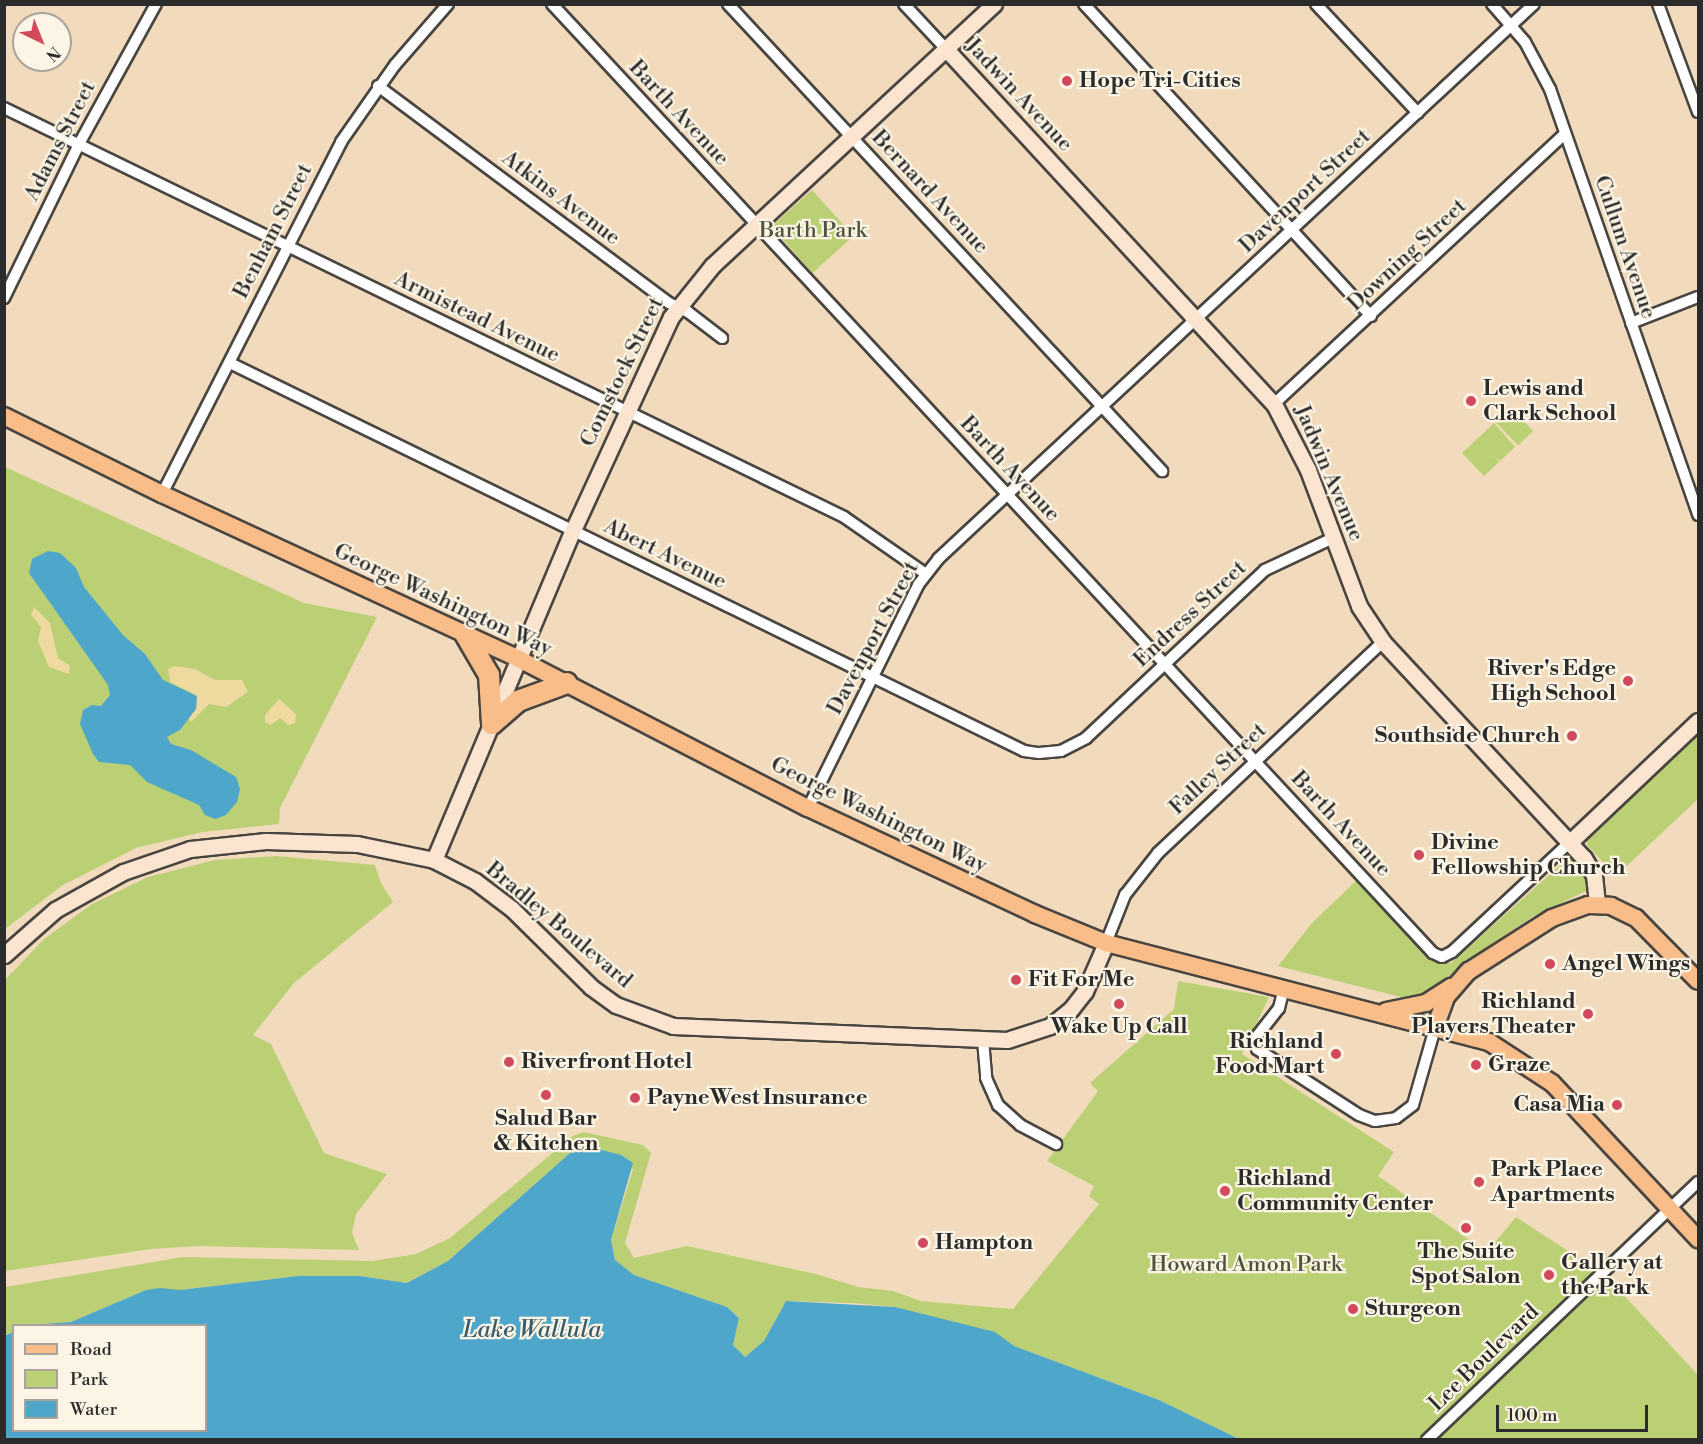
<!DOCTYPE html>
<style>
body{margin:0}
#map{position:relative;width:1703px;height:1444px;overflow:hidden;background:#f2dbbc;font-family:"Libre Bodoni",serif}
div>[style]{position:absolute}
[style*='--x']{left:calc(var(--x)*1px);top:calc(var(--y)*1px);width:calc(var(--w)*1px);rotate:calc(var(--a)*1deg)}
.green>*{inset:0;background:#bbd074;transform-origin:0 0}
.sand>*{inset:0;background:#eeda9e}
.water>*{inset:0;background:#4ea6cb}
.roads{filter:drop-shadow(2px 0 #494541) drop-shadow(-2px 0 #494541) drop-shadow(0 2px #494541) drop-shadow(0 -2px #494541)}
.street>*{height:10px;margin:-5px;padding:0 5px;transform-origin:5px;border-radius:5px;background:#fff}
.secondary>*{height:15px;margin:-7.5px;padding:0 7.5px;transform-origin:7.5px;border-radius:7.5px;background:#fce5d0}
.primary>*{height:16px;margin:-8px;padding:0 8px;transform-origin:8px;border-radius:8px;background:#f8bd89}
.highway>*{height:20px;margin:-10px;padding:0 10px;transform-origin:10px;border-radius:10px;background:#f8bd89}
.dots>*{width:16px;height:16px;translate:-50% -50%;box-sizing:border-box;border:3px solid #fcf5e5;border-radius:50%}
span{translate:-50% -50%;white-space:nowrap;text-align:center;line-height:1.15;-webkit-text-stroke:4.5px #fcf5e5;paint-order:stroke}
.poi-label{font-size:22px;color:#2b2b2b;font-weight:700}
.left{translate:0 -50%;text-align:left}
.right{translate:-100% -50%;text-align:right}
.street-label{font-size:22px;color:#2b2b2b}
.park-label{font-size:22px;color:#4f543d}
.water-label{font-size:24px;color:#395c6b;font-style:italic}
.frame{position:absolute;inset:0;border:6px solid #2b2b2b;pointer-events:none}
.legend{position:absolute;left:12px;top:1324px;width:195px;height:108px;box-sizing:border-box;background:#fcf5e5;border:2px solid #a8a49b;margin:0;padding:8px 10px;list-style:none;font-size:18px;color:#2b2b2b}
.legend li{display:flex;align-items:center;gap:12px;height:30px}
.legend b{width:30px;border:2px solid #a8a49b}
.north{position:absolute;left:12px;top:12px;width:60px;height:60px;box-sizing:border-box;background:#fcf5e5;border:2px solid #a8a49b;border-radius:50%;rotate:137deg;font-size:16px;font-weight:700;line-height:24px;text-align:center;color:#2b2b2b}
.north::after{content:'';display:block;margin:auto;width:21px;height:27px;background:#d1495b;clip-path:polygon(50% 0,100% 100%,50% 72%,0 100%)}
.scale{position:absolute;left:1496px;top:1405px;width:152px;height:27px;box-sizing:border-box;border:3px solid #2b2b2b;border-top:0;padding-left:8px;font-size:18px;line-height:21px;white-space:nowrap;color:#2b2b2b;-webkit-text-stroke:4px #fcf5e5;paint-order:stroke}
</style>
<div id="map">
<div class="green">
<div style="left:812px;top:190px;width:62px;height:55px;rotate:48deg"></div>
<div style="left:1511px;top:408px;width:32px;height:21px;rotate:46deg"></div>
<div style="clip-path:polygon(1494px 423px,1515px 447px,1500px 461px,1493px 455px,1499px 462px,1484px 476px,1462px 453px)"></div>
<div style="clip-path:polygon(5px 467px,304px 603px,377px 617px,280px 808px,279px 824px,202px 832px,136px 848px,63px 885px,5px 929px)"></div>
<div style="clip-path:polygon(1698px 735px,1698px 799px,1616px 876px,1587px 845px,1587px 838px)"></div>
<div style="clip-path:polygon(276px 856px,375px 865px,381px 883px,393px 902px,294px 983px,253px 1035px,271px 1044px,324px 1153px,387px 1174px,356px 1214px,352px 1233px,359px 1250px,199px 1246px,151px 1249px,5px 1271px,5px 980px,44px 939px,92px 904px,148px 877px,215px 860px)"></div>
<div style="clip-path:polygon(1568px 858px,1575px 860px,1587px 876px,1588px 890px,1532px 917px,1467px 961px,1437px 993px,1417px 1001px,1278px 966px,1312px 923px,1357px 880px,1430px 960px,1451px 963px)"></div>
<div style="clip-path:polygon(1178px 981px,1269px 997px,1242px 1054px,1394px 1152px,1378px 1176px,1487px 1252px,1516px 1217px,1605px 1275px,1698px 1375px,1698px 1439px,1239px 1439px,1159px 1400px,1014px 1346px,895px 1307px,852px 1303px,786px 1301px,764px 1341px,745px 1357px,733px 1345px,739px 1317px,727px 1307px,634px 1275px,615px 1260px,611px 1240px,633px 1169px,570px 1153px,448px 1261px,407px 1283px,360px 1276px,298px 1276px,180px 1290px,146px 1290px,71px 1322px,14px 1326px,13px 1332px,5px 1336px,5px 1287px,183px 1257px,373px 1261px,416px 1254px,450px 1238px,573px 1136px,583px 1132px,643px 1145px,651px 1153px,625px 1243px,634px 1258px,687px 1246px,816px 1274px,858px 1287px,893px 1291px,921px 1301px,1013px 1309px,1099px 1204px,1089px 1196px,1094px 1186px,1047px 1161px,1098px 1091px,1090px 1083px,1174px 1009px)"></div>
</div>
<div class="sand">
<div style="clip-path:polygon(34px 607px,50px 623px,58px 658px,70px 666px,69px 674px,49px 667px,38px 641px,41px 627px,31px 615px)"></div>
<div style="clip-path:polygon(174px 666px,195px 669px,215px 680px,242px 680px,248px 692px,226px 707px,209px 704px,191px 722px,188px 718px,196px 709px,194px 694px,170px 682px,168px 669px)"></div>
<div style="clip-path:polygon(279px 699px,296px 714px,295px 723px,288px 725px,280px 718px,271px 725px,265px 722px,265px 715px)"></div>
</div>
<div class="water">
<div style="clip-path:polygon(48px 551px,60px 553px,76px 568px,84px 587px,123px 635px,145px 654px,163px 680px,197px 696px,196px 709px,180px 730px,167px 737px,171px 744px,191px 750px,236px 777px,240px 789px,237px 802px,226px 815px,215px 819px,205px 815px,199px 805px,147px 782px,130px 765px,99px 762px,93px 754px,80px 724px,83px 710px,92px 705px,101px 706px,110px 695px,108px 685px,29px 573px,32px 559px)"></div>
<div style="clip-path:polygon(598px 1149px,621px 1155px,633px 1163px,611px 1240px,615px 1260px,634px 1275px,727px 1307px,739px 1318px,733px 1345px,745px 1357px,764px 1341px,786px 1301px,895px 1307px,995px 1332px,1014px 1346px,1159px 1400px,1239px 1439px,5px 1439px,4px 1336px,9px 1334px,13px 1332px,14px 1430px,206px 1430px,206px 1326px,28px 1325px,71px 1322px,146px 1290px,160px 1288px,180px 1290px,298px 1276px,360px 1276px,407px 1283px,448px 1261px,570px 1153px)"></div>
</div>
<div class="roads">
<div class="street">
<div style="--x:552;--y:4;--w:1295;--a:47.13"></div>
<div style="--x:1433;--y:953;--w:10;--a:24"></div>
<div style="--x:1442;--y:957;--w:11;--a:-27"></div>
<div style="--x:1452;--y:952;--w:161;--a:-43"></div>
<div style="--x:728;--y:4;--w:638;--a:47.1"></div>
<div style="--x:904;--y:4;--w:62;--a:47"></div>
<div style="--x:1084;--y:4;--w:424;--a:47.4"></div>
<div style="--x:1316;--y:4;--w:149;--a:46.9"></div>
<div style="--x:1492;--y:4;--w:50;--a:49"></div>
<div style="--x:1525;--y:42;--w:53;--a:62"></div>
<div style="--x:1550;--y:89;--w:451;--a:70.8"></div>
<div style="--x:1658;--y:4;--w:115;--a:69.7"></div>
<div style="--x:378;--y:86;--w:363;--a:36.7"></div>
<div style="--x:669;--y:303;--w:21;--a:25"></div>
<div style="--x:688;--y:312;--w:43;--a:37.4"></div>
<div style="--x:4;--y:108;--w:934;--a:25.96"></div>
<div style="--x:844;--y:517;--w:100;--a:34.8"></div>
<div style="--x:4;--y:298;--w:171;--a:-64"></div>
<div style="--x:79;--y:144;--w:160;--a:-61.2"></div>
<div style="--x:1631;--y:323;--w:72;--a:-21.2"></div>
<div style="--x:230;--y:363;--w:884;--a:26.04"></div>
<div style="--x:1024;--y:751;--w:15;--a:8"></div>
<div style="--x:1039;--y:753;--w:22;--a:-5"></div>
<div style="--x:1061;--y:751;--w:28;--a:-27"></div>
<div style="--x:1086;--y:738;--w:245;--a:-43.2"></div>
<div style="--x:1265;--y:570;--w:75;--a:-25.2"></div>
<div style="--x:1274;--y:404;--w:397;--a:-42.9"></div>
<div style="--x:162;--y:494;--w:395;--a:-63"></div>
<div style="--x:341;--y:142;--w:94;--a:-55"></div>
<div style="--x:395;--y:65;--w:81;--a:-49"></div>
<div style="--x:808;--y:808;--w:249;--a:-63.7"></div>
<div style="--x:918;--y:585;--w:33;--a:-52"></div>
<div style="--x:938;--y:559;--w:814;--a:-42.96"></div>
<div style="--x:1106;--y:943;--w:52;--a:-68.4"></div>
<div style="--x:1125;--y:895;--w:53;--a:-51.8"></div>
<div style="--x:1158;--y:853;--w:308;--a:-43.2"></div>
<div style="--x:1284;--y:988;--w:21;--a:104"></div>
<div style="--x:1279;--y:1008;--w:34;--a:128"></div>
<div style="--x:1258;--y:1035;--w:14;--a:94"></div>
<div style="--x:1257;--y:1049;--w:121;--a:32.9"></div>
<div style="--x:1359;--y:1115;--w:17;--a:21"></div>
<div style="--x:1375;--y:1121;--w:21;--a:-8"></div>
<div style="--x:1396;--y:1118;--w:21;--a:-37"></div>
<div style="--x:1413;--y:1105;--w:83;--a:-74"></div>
<div style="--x:983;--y:1040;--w:38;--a:85"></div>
<div style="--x:986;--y:1078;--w:30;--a:66"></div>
<div style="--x:998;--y:1105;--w:30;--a:42"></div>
<div style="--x:1020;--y:1125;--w:41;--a:27.8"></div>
<div style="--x:1427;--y:1440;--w:374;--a:-43.6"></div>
</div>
<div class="secondary">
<div style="--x:946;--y:49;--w:483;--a:47.3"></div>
<div style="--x:1274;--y:404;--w:74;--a:62.7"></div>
<div style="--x:1308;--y:470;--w:145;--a:69.4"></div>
<div style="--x:1359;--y:606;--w:43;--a:56.3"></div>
<div style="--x:1383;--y:642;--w:295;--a:47.1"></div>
<div style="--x:1584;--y:858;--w:20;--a:60"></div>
<div style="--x:1594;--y:875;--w:29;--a:84"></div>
<div style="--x:1570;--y:842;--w:176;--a:-43.4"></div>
<div style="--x:434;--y:860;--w:358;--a:-67.2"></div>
<div style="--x:573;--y:530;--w:234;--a:-65.3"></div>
<div style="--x:671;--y:317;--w:65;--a:-51.2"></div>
<div style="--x:712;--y:266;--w:385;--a:-42.9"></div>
<div style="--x:4;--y:955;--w:68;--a:-41.4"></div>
<div style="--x:55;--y:910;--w:78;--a:-29.2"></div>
<div style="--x:123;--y:872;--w:71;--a:-18.9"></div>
<div style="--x:190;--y:849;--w:76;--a:-6"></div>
<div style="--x:266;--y:841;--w:91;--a:1.9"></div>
<div style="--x:357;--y:844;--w:79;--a:11.7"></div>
<div style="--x:434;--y:860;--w:46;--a:27.1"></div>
<div style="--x:475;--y:881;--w:46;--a:37.1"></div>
<div style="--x:512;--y:909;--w:111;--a:44.6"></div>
<div style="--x:591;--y:987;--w:31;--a:36"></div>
<div style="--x:616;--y:1005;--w:61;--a:20.2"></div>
<div style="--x:673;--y:1026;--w:334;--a:2.4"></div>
<div style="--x:1007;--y:1040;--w:45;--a:-18"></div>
<div style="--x:1050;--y:1026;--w:27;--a:-39"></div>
<div style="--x:1071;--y:1009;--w:23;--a:-52"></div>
<div style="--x:1085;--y:991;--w:52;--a:-66.4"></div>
</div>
<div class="primary">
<div style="--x:4;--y:416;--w:176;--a:26.3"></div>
<div style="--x:162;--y:494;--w:393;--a:24.8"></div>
<div style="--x:519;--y:659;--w:325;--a:27.3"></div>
<div style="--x:808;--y:808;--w:251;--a:25"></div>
<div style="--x:1035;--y:914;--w:77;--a:22.2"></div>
<div style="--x:1106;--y:943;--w:396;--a:14.5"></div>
<div style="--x:1489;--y:1042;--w:75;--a:33.1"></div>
<div style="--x:1552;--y:1083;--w:214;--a:46.9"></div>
<div style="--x:1386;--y:1011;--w:41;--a:-11.3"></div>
<div style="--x:1426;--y:1003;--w:30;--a:-33"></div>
<div style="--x:1436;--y:1025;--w:30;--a:-70"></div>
<div style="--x:1446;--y:997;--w:35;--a:-49"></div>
<div style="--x:1469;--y:971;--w:98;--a:-32.6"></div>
<div style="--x:1552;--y:918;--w:38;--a:-20"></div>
<div style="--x:1588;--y:905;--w:23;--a:2"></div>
<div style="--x:1611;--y:906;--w:28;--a:26"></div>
<div style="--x:1636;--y:918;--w:88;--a:45.5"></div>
</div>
<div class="highway">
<div style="--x:465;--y:634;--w:48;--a:59.7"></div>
<div style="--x:489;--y:675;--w:49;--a:86.5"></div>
<div style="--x:492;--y:724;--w:35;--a:-41"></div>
<div style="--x:518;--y:701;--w:52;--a:-20.2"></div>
</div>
</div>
<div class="dots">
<div style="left:1067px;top:81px;background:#d1495b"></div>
<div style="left:1471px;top:401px;background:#d1495b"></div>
<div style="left:1628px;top:681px;background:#d1495b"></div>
<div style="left:1572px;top:736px;background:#d1495b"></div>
<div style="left:1419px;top:855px;background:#d1495b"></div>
<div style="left:1550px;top:964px;background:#d1495b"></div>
<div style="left:1016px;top:980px;background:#d1495b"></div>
<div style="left:1119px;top:1004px;background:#d1495b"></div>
<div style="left:1588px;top:1014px;background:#d1495b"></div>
<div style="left:1336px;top:1054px;background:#d1495b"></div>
<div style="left:509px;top:1062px;background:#d1495b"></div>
<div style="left:1476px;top:1065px;background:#d1495b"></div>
<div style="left:546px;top:1095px;background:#d1495b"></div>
<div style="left:635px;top:1098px;background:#d1495b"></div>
<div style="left:1617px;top:1105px;background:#d1495b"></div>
<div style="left:1479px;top:1182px;background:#d1495b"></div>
<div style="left:1225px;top:1191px;background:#d1495b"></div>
<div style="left:1466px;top:1228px;background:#d1495b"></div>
<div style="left:923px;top:1243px;background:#d1495b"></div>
<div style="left:1549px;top:1275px;background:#d1495b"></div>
<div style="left:1353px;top:1309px;background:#d1495b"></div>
</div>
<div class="poi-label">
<span class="left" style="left:1079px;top:81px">Hope Tri-Cities</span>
<span class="left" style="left:1483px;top:401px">Lewis and<br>Clark School</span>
<span class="right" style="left:1616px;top:681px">River's Edge<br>High School</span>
<span class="right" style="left:1560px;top:736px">Southside Church</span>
<span class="left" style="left:1431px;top:855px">Divine<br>Fellowship Church</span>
<span class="left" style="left:1562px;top:964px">Angel Wings</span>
<span class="left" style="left:1028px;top:980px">Fit For Me</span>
<span class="right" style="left:1576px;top:1014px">Richland<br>Players Theater</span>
<span style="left:1119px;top:1027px">Wake Up Call</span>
<span class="right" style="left:1324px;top:1054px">Richland<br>Food Mart</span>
<span class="left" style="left:521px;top:1062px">Riverfront Hotel</span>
<span class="left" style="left:1488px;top:1065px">Graze</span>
<span class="left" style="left:647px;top:1098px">PayneWest Insurance</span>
<span class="right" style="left:1605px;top:1105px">Casa Mia</span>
<span style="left:546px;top:1131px">Salud Bar<br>&amp; Kitchen</span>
<span class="left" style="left:1491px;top:1182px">Park Place<br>Apartments</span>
<span class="left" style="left:1237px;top:1191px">Richland<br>Community Center</span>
<span class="left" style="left:935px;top:1243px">Hampton</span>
<span style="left:1466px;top:1264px">The Suite<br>Spot Salon</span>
<span class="left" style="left:1561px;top:1275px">Gallery at<br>the Park</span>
<span class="left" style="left:1365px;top:1309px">Sturgeon</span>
</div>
<div class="street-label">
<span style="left:1019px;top:95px;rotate:47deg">Jadwin Avenue</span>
<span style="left:679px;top:113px;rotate:47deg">Barth Avenue</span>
<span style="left:60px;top:141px;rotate:-63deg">Adams Street</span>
<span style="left:1305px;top:191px;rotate:-43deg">Davenport Street</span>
<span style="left:930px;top:192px;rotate:47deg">Bernard Avenue</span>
<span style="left:561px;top:198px;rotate:37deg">Atkins Avenue</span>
<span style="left:273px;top:231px;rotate:-63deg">Benham Street</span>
<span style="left:1625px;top:247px;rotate:71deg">Cullum Avenue</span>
<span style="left:1407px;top:255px;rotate:-43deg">Downing Street</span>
<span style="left:477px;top:317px;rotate:26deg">Armistead Avenue</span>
<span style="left:622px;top:372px;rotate:-64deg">Comstock Street</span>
<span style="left:1010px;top:469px;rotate:47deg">Barth Avenue</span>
<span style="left:1329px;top:473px;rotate:67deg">Jadwin Avenue</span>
<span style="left:665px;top:554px;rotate:26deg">Abert Avenue</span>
<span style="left:443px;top:600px;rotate:25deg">George Washington Way</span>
<span style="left:1190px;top:614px;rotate:-43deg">Endress Street</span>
<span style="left:873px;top:638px;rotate:-62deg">Davenport Street</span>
<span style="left:1218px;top:769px;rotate:-43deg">Falley Street</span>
<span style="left:879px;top:815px;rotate:26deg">George Washington Way</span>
<span style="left:1341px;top:824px;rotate:47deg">Barth Avenue</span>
<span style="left:559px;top:925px;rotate:40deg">Bradley Boulevard</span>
<span style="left:1484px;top:1358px;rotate:-44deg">Lee Boulevard</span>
</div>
<div class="park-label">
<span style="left:813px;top:231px">Barth Park</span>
<span style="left:1246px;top:1265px">Howard Amon Park</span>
</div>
<div class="water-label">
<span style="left:532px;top:1331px">Lake Wallula</span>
</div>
<div class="frame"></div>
<ul class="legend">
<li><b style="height:8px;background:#f8bd89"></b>Road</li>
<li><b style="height:16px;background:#bbd074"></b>Park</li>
<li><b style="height:16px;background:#4ea6cb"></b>Water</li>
</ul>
<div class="north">N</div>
<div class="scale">100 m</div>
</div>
